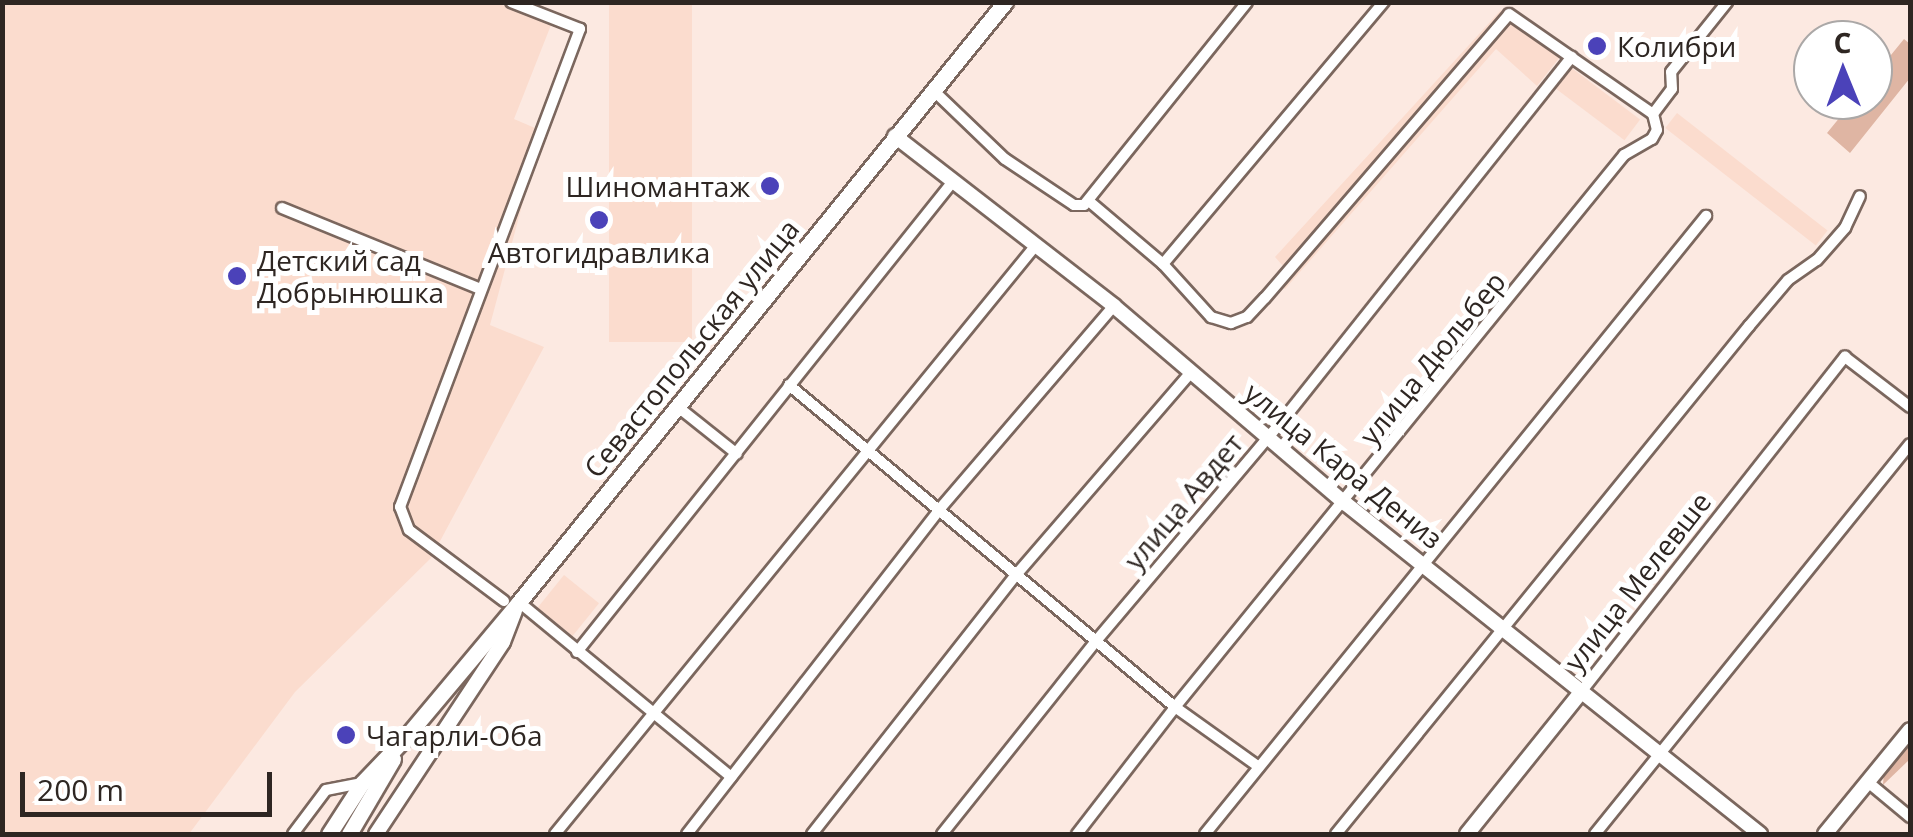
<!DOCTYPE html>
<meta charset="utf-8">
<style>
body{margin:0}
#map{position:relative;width:1913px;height:837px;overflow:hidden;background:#fce9e1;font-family:"Open Sans",sans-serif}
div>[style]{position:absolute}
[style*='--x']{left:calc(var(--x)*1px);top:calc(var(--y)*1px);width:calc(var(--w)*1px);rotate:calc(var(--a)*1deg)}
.built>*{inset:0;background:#fbdcce;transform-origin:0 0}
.green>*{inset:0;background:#dfb5a3}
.roads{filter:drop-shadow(2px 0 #7b675e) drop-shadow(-2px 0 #7b675e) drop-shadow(0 2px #7b675e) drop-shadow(0 -2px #7b675e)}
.street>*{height:10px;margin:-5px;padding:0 5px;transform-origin:5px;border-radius:5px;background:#fff}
.secondary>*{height:14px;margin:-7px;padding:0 7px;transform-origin:7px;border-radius:7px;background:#fff}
.primary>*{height:15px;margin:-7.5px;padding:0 7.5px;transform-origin:7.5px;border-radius:7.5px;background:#fff}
.dots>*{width:28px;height:28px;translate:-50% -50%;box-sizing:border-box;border:5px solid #fff;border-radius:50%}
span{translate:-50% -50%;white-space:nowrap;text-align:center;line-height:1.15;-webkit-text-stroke:10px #fff;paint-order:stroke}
.poi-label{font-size:28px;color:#2e2622}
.left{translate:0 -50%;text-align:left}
.right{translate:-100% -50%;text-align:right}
.street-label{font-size:28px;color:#2e2622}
.frame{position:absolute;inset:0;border:5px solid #2e2622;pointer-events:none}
.north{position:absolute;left:1793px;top:20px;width:100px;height:100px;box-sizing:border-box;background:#fff;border:2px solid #aba8a7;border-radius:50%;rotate:359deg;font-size:28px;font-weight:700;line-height:40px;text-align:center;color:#2e2622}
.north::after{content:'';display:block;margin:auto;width:35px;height:45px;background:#4b42b9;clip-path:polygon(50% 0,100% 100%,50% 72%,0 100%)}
.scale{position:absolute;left:20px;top:772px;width:252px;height:45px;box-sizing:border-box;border:5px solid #2e2622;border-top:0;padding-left:12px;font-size:30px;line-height:35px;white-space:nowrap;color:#2e2622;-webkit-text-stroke:8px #fff;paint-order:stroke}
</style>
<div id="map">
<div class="built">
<div style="clip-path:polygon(495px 2px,551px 25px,514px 119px,542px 131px,490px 325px,544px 347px,431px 558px,295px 692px,189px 834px,3px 834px,2px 3px)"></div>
<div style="left:609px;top:3px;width:83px;height:339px"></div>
<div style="clip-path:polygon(1501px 10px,1560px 57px,1537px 86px,1496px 49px,1285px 289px,1274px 279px,1283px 266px,1275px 257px)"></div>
<div style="left:1569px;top:66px;width:89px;height:26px;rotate:37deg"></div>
<div style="left:1677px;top:113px;width:191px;height:19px;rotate:38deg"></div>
<div style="left:564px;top:575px;width:45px;height:42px;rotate:39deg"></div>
</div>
<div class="green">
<div style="clip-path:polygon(1904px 39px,1910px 44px,1910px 78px,1850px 153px,1827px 133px,1854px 100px,1873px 100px,1873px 77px)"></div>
<div style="clip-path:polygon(1910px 739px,1910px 759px,1883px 785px,1884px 771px)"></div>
</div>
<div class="roads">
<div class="street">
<div style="--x:934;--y:91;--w:98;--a:43.8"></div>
<div style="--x:1005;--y:159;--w:83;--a:33.7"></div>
<div style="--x:1074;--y:205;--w:10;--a:0"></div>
<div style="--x:1084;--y:205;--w:260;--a:-51.2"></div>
<div style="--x:1090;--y:202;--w:96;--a:40.3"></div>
<div style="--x:1163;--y:264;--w:72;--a:47.8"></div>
<div style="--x:1211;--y:317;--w:21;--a:17"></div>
<div style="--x:1231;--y:323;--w:17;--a:-21"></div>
<div style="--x:1247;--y:317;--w:26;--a:-47"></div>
<div style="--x:1265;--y:298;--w:374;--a:-49.3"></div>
<div style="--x:1509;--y:14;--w:175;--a:34.8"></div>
<div style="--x:282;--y:208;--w:214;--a:22.2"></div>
<div style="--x:1163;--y:264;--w:343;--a:-49.9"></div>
<div style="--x:789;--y:385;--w:503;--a:39.83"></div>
<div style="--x:1175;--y:707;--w:103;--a:35.5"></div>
<div style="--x:678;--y:407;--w:75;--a:38.5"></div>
<div style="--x:504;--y:601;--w:119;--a:-143.2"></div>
<div style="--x:409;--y:530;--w:25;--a:-111"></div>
<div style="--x:400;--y:507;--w:511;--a:-69.37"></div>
<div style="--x:580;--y:29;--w:74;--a:-158.6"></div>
<div style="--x:519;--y:602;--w:275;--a:39.5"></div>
<div style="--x:577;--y:652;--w:604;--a:-51.38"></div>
<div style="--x:1581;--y:692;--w:427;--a:-51.8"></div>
<div style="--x:1845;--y:357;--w:82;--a:37.6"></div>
<div style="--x:1868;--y:782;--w:55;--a:39.8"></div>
<div style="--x:293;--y:834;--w:55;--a:-53.1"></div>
<div style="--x:326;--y:790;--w:37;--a:-11"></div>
<div style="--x:555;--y:834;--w:760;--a:-50.76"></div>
<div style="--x:687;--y:834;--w:409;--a:-52.1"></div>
<div style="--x:938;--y:511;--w:270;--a:-49.4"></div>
<div style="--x:812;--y:834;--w:330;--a:-51.8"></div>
<div style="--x:1016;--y:575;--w:269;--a:-49.2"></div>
<div style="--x:942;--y:834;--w:247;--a:-51.4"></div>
<div style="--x:1096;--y:641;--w:294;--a:-49.8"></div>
<div style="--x:1286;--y:416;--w:459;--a:-51.5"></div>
<div style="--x:1077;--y:834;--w:160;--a:-52.3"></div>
<div style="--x:1175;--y:707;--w:712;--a:-50.87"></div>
<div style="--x:1624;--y:155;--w:32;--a:-30"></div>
<div style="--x:1652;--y:139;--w:10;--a:-61"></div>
<div style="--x:1657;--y:130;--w:16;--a:-104"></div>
<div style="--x:1653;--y:114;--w:31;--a:-53"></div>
<div style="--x:1672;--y:89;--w:17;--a:-93"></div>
<div style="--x:1671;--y:72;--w:90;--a:-51.3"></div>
<div style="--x:1205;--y:834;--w:796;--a:-50.97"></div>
<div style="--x:1336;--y:834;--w:655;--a:-50.89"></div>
<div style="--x:1749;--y:326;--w:60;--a:-49.7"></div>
<div style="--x:1788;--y:280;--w:35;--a:-35"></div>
<div style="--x:1817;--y:260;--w:43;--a:-48.8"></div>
<div style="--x:1845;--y:228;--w:35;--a:-65"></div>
<div style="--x:1595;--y:834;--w:501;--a:-51.07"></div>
</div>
<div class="secondary">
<div style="--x:895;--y:136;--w:277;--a:37.8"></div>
<div style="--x:1114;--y:306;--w:304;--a:40.5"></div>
<div style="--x:1345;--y:503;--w:531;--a:38.58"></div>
<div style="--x:376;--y:834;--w:230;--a:-56.5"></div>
<div style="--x:503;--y:642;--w:33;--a:-69"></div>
<div style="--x:1467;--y:834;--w:182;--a:-51.2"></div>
<div style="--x:1825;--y:834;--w:134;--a:-50.7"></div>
</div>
<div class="primary">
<div style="--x:329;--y:834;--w:61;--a:-57.1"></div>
<div style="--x:362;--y:783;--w:62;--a:-46.3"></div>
<div style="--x:405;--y:738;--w:177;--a:-50"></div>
<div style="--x:519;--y:602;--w:772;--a:-50.99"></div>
<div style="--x:349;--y:834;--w:87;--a:-59.6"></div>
</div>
</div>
<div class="dots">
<div style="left:1597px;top:46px;background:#4b42b9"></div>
<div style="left:770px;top:186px;background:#4b42b9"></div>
<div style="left:599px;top:220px;background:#4b42b9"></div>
<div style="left:237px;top:276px;background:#4b42b9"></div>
<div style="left:346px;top:735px;background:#4b42b9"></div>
</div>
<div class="poi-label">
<span class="left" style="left:1617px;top:46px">Колибри</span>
<span class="right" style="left:750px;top:186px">Шиномантаж</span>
<span style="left:599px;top:252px">Автогидравлика</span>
<span class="left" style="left:257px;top:276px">Детский сад<br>Добрынюшка</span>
<span class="left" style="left:366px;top:735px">Чагарли-Оба</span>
</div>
<div class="street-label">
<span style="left:691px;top:348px;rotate:-51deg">Севастопольская улица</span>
<span style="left:1432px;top:358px;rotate:-51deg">улица Дюльбер</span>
<span style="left:1344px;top:465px;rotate:39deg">улица Кара Дениз</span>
<span style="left:1183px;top:501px;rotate:-50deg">улица Авдет</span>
<span style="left:1637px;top:581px;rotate:-52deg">улица Мелевше</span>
</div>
<div class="frame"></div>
<div class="north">С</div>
<div class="scale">200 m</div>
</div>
